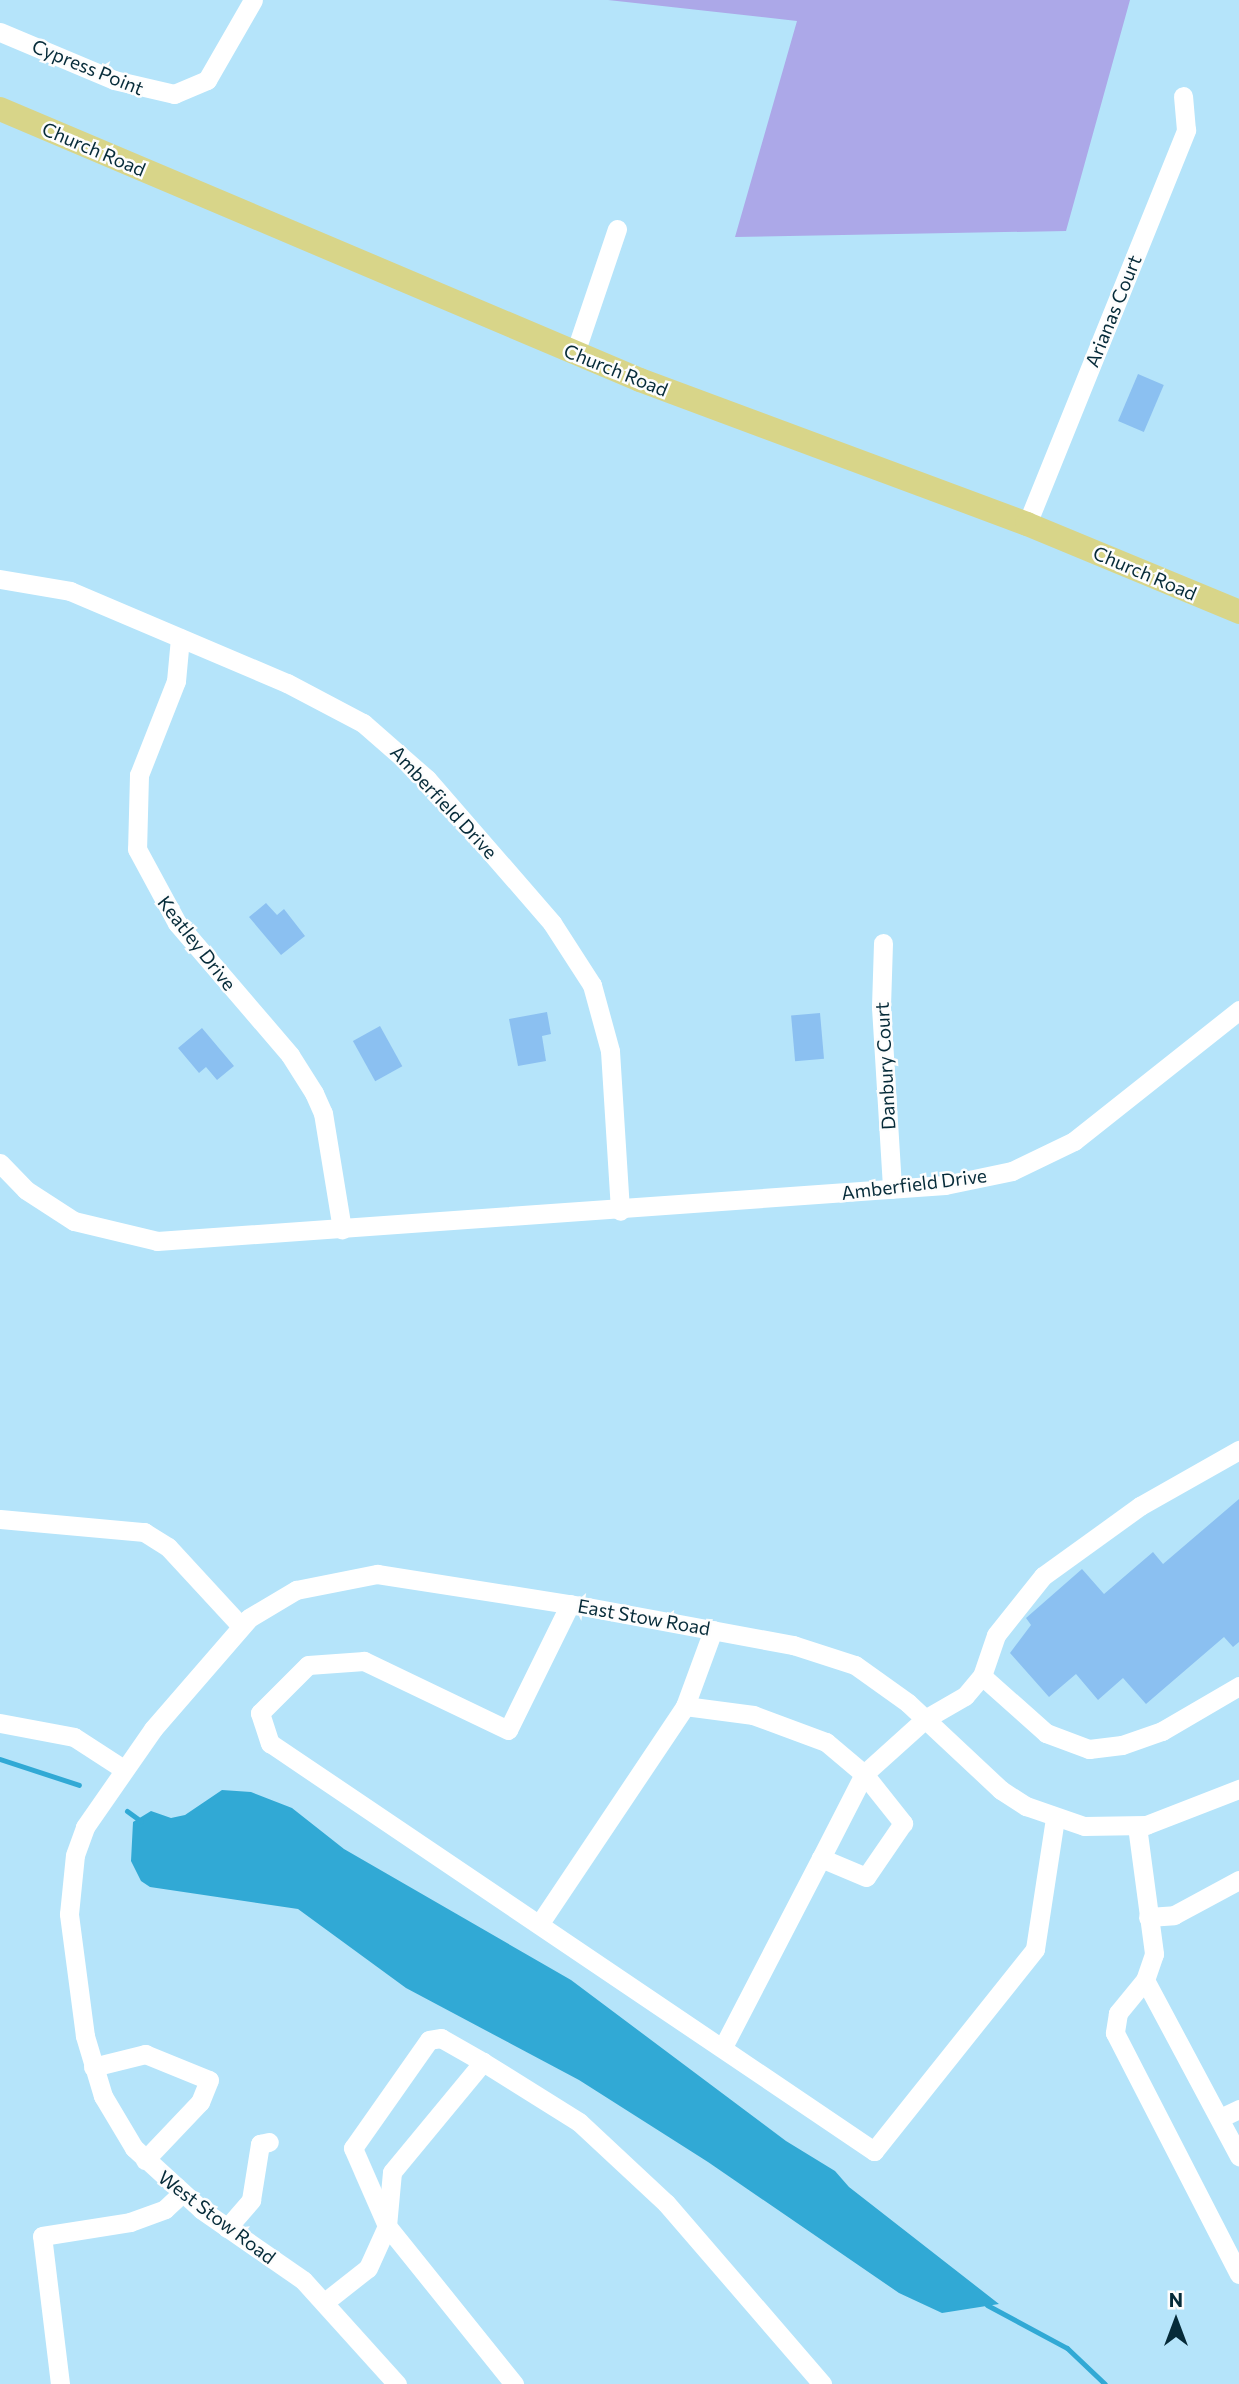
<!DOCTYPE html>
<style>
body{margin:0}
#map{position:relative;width:1239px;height:2384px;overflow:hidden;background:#b5e4fa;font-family:Commissioner,sans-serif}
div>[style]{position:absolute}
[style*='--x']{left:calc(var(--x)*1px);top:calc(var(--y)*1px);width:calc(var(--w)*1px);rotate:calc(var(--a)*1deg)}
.green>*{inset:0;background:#aca8e8}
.water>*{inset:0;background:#31a9d5}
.stream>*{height:5px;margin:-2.5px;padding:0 2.5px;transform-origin:2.5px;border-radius:2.5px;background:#31a9d5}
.building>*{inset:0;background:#8bc0f1;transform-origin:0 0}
.minor>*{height:19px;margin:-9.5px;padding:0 9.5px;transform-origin:9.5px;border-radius:9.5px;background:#fff}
.major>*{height:24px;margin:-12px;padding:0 12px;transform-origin:12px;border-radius:12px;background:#d8d589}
span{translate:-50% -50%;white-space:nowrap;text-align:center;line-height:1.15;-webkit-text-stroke:5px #fdfdfd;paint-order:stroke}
.street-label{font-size:19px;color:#062b39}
.north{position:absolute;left:1141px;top:2286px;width:70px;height:70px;-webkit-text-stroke:5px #fdfdfd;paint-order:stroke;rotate:0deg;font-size:19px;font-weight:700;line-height:28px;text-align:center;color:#062b39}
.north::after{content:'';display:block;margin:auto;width:24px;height:32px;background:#062b39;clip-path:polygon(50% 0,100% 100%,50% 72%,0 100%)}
</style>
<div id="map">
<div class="green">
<div style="clip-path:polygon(608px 0,1130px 0,1066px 231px,735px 237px,797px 21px)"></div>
</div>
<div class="water">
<div style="clip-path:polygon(222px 1790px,251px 1792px,292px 1808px,344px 1849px,571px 1980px,786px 2141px,835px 2171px,849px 2187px,999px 2304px,942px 2313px,899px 2293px,708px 2162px,579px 2080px,406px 1988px,298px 1909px,150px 1887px,141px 1881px,131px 1861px,133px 1822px,151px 1811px,171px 1818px,185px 1815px)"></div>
</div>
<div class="stream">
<div style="--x:0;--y:1759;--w:83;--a:18.2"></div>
<div style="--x:127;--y:1811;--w:17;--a:36"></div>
<div style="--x:987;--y:2305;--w:91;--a:28.3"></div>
<div style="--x:1067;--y:2348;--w:52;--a:43.5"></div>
</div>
<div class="building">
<div style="left:1138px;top:374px;width:28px;height:51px;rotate:23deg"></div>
<div style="clip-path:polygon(266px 903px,277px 915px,284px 909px,305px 936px,281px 955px,249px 917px)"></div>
<div style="clip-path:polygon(547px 1012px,551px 1034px,542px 1036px,546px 1061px,518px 1066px,509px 1019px)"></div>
<div style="left:820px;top:1013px;width:46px;height:29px;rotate:85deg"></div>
<div style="left:380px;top:1026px;width:46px;height:31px;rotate:61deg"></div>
<div style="clip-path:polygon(202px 1028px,234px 1066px,217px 1080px,206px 1067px,199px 1073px,178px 1048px)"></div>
<div style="clip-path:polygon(1239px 1499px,1239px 1642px,1233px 1647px,1224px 1637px,1146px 1704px,1123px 1678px,1098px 1700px,1076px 1674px,1049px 1697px,1010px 1653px,1031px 1625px,1026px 1618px,1082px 1569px,1104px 1594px,1153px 1552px,1163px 1564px)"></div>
</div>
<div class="minor">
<div style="--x:0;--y:32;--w:124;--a:22.8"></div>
<div style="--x:114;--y:80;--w:62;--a:13.1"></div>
<div style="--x:174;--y:94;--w:36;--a:-23"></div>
<div style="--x:207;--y:80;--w:92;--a:-60.1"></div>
<div style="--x:575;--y:353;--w:131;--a:-71.3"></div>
<div style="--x:1027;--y:524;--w:425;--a:-68"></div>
<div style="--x:1186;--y:130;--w:34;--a:-95"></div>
<div style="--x:0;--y:579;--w:71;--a:9.7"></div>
<div style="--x:70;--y:591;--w:236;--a:23"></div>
<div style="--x:287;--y:683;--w:86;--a:27.8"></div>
<div style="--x:363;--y:723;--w:85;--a:41.2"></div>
<div style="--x:427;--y:779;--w:191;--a:49"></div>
<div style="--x:552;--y:923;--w:74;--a:57.2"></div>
<div style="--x:592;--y:985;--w:68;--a:74.7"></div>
<div style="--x:610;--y:1051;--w:160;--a:86.4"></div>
<div style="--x:180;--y:638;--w:43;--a:95.3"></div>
<div style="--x:176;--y:681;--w:101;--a:111.5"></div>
<div style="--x:139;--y:775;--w:74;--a:91.5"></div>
<div style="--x:137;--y:849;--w:84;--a:61.6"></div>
<div style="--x:177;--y:923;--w:174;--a:49.4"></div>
<div style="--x:290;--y:1055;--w:45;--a:57.7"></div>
<div style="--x:314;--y:1093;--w:22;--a:66"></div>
<div style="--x:323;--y:1113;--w:118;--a:80.7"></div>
<div style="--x:883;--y:943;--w:64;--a:91.8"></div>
<div style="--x:881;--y:1007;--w:182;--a:86.5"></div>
<div style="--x:0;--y:1163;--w:37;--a:46"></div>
<div style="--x:26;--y:1190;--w:57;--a:32.9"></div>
<div style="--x:74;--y:1221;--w:85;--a:13.5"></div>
<div style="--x:157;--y:1241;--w:790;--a:-4.06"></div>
<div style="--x:945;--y:1185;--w:68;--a:-11.8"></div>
<div style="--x:1012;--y:1171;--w:69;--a:-25.8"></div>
<div style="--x:1074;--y:1141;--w:211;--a:-38.4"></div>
<div style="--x:0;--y:1519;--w:145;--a:5.2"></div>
<div style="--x:144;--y:1532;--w:28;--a:32"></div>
<div style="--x:168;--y:1547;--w:108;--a:47.3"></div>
<div style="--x:570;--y:1604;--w:140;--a:116.2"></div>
<div style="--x:508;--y:1730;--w:160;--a:-154.4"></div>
<div style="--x:364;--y:1661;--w:56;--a:175.9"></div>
<div style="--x:308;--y:1665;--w:68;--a:135"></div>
<div style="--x:260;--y:1713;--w:32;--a:72"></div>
<div style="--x:270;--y:1743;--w:729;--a:34.04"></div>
<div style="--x:874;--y:2151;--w:258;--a:-51.4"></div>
<div style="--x:1035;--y:1949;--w:133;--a:-81.3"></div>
<div style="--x:713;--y:1630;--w:81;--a:110.2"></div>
<div style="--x:685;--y:1706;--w:69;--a:7.5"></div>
<div style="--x:753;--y:1715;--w:78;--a:20.3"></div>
<div style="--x:826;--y:1742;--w:50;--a:40.1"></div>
<div style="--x:864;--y:1774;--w:82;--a:-42"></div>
<div style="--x:925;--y:1719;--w:46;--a:-29.9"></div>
<div style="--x:965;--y:1696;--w:26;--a:-50"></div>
<div style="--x:982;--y:1676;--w:43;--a:-71.1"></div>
<div style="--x:996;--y:1635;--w:75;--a:-51.5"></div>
<div style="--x:1043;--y:1576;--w:120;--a:-35.8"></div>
<div style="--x:1140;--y:1506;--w:114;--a:-29.5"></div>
<div style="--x:982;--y:1676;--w:86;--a:41.7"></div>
<div style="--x:1046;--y:1733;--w:46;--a:20.4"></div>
<div style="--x:1089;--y:1749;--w:33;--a:-7"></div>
<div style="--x:1122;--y:1745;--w:42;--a:-19.3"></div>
<div style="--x:1162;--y:1731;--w:89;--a:-30.3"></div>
<div style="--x:0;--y:1723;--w:75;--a:10.7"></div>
<div style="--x:74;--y:1737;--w:57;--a:32.9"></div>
<div style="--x:1137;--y:1826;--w:129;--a:82.4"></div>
<div style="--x:1154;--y:1954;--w:28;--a:109"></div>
<div style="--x:1145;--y:1980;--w:43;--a:129.3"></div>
<div style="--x:1118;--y:2013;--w:20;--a:99"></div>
<div style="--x:1115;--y:2033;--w:271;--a:62.8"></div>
<div style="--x:1148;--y:1917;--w:26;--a:-4"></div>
<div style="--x:1174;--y:1915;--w:74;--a:-28.3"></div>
<div style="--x:540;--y:1923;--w:261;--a:-56.2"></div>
<div style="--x:1145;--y:1980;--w:200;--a:61.9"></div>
<div style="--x:723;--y:2047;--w:213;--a:-62.6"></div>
<div style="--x:821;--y:1858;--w:94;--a:-62.9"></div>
<div style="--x:864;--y:1774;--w:63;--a:51.5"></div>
<div style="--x:903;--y:1823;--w:65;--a:124.4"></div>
<div style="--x:866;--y:1877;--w:49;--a:-157.1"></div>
<div style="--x:483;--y:2062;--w:48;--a:-150.3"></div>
<div style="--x:441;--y:2038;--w:12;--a:171"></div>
<div style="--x:429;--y:2040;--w:132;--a:125.1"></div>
<div style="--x:353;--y:2148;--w:85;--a:66.4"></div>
<div style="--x:387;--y:2226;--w:203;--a:51.2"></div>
<div style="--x:93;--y:2067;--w:54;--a:-14"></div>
<div style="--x:145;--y:2054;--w:69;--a:22.1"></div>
<div style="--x:209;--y:2080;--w:24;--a:112"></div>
<div style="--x:200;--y:2102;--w:80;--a:133.5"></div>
<div style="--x:1220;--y:2118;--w:21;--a:-25"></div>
<div style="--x:227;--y:2228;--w:37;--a:-49"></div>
<div style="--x:251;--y:2200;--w:57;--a:-80.9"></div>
<div style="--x:260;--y:2144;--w:9;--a:-13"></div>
<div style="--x:326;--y:2301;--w:53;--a:-38.2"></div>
<div style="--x:368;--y:2268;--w:46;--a:-65.7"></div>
<div style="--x:387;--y:2226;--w:54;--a:-84.7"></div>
<div style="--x:392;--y:2172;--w:143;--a:-50.4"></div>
<div style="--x:483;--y:2062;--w:113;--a:32"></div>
<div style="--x:579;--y:2122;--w:119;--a:43"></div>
<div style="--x:666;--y:2203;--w:239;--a:49.2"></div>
<div style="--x:60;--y:2384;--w:149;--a:-96.9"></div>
<div style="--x:42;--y:2236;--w:89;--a:-9"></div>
<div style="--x:130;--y:2222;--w:37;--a:-20"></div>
<div style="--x:165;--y:2209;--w:23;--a:-43"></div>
<div style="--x:397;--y:2384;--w:140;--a:-132.1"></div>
<div style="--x:303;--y:2280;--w:123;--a:-145.3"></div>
<div style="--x:202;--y:2210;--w:92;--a:-137.6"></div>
<div style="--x:134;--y:2148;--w:61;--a:-120.8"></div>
<div style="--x:103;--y:2096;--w:63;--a:-106.7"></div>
<div style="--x:85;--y:2036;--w:123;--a:-97.5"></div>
<div style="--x:69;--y:1914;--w:59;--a:-84.2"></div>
<div style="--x:75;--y:1855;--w:30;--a:-70"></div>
<div style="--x:85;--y:1827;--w:119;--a:-55.2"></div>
<div style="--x:153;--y:1729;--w:147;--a:-49.1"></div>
<div style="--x:249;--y:1618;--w:55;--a:-30.8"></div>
<div style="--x:296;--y:1590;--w:83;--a:-11.2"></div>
<div style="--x:377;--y:1574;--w:207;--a:8.9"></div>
<div style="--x:582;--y:1606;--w:215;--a:10.5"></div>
<div style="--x:793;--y:1645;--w:65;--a:17.9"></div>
<div style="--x:855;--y:1665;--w:65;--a:35.6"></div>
<div style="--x:908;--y:1703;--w:127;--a:43.1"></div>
<div style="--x:1001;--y:1790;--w:30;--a:33"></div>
<div style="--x:1026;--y:1806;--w:61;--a:19"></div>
<div style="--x:1084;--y:1826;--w:62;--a:-0.9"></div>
<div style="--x:1146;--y:1825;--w:100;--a:-21.2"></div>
</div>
<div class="major">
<div style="--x:0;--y:109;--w:695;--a:22.95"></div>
<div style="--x:640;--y:380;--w:413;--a:20.4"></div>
<div style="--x:1027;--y:524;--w:230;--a:22.5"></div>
</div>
<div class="street-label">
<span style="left:88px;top:67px;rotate:22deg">Cypress Point</span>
<span style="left:94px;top:149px;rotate:23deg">Church Road</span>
<span style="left:1113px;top:311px;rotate:-68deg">Arianas Court</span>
<span style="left:616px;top:370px;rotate:22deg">Church Road</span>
<span style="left:1145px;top:573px;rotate:23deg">Church Road</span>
<span style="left:444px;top:802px;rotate:47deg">Amberfield Drive</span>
<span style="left:197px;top:943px;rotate:52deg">Keatley Drive</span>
<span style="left:885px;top:1066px;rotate:-93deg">Danbury Court</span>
<span style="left:914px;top:1184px;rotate:-7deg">Amberfield Drive</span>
<span style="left:644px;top:1617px;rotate:10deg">East Stow Road</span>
<span style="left:217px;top:2217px;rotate:37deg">West Stow Road</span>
</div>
<div class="north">N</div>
</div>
